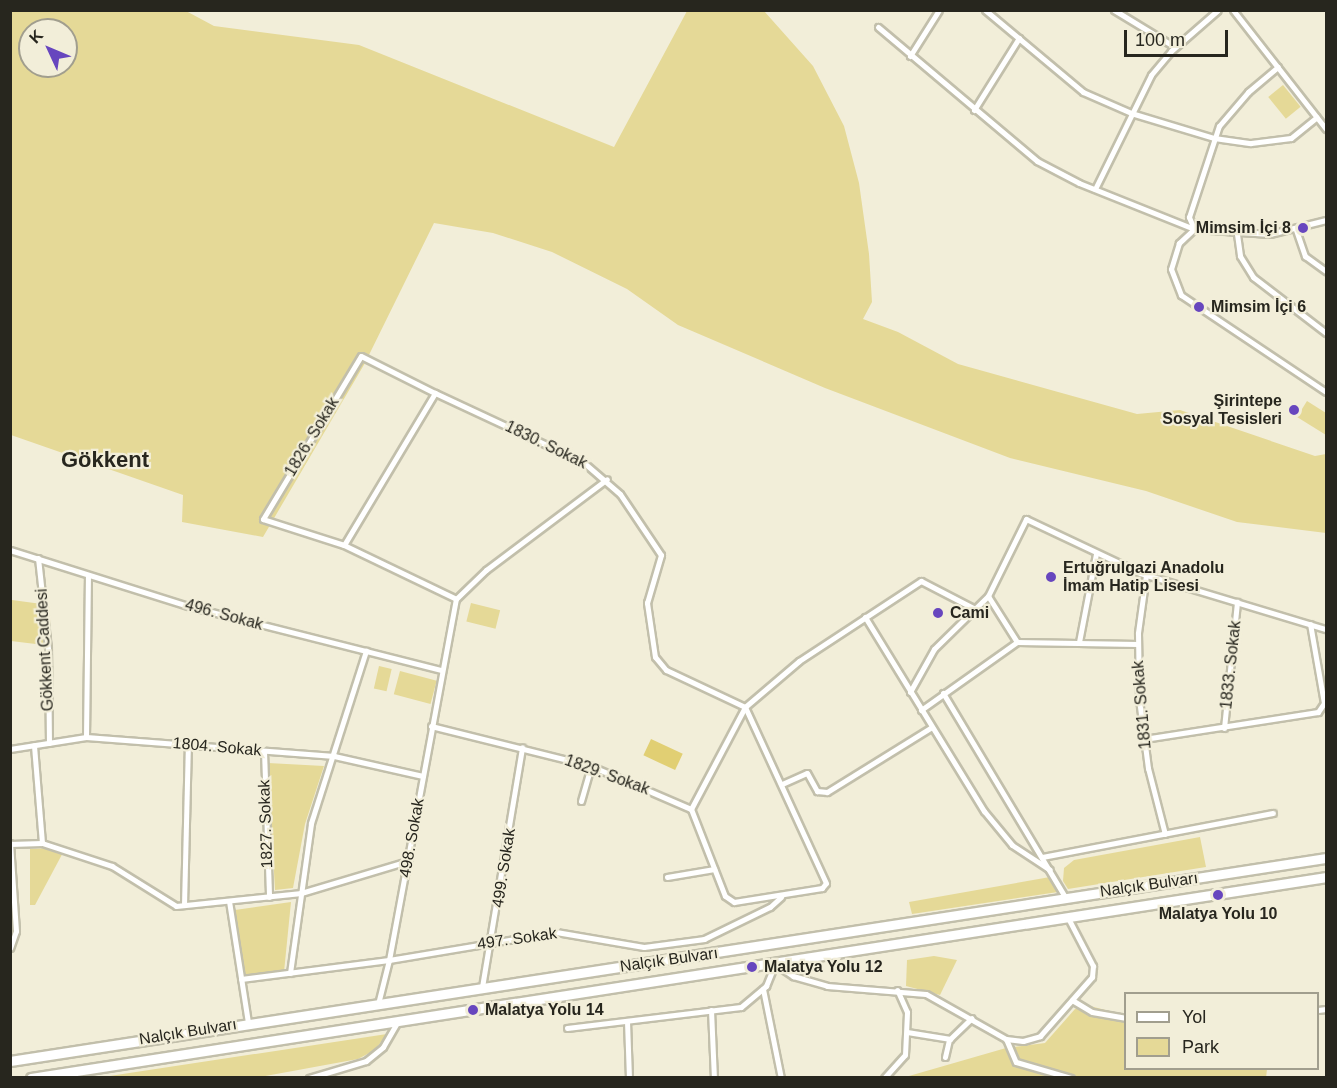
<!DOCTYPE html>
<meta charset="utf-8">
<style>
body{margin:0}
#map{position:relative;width:1337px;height:1088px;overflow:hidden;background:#f2eed9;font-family:Helvetica,sans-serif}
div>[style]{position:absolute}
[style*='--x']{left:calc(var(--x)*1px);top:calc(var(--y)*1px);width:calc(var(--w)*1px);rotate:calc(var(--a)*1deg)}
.green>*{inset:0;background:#e5d997;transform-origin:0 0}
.water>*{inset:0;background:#e1cf73;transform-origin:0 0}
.roads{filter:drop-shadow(2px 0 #c2bfab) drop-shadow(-2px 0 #c2bfab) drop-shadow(0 2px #c2bfab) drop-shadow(0 -2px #c2bfab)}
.street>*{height:5px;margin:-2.5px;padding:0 2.5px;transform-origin:2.5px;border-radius:2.5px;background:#fff}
.highway>*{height:9px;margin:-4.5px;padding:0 4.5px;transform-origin:4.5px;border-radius:4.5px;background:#fff}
.dots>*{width:16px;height:16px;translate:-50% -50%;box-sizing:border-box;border:3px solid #f2eed9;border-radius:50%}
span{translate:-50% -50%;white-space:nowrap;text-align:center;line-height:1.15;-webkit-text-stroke:4.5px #f2eed9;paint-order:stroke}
.poi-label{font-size:16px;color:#27261e;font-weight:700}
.right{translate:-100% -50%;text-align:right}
.left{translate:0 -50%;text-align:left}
.street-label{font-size:16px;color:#27261e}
.district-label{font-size:22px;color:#27261e;font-weight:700}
.frame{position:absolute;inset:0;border:12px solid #27261e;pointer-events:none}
.legend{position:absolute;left:1124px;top:992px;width:195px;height:78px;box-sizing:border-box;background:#f2eed9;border:2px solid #a19e8e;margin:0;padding:8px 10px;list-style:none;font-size:18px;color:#27261e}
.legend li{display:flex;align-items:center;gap:12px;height:30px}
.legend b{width:30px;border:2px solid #a19e8e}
.north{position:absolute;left:18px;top:18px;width:60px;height:60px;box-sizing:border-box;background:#f2eed9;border:2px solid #a19e8e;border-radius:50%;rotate:314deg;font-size:16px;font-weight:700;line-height:24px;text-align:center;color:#27261e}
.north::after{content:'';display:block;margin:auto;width:21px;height:27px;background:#6746be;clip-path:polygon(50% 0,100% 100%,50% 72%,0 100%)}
.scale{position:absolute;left:1124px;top:30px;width:104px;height:27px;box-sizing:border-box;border:3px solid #27261e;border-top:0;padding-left:8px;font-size:18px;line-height:21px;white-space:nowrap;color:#27261e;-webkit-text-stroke:4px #f2eed9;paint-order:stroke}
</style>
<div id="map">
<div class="green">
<div style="clip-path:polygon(evenodd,11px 11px,186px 11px,214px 26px,359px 45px,614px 147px,687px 11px,764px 11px,813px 66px,844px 126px,859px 183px,869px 254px,872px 302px,863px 319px,898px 332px,958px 364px,1137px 414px,1180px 410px,1315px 456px,1326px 454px,1326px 533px,1237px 522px,1146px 491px,1010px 458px,825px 388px,678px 325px,627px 289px,552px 252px,493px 233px,434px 223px,365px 363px,263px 537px,182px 522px,183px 495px,11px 435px,11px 11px,30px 30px,66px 30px,66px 66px,30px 66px,30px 30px)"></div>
<div style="left:1283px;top:85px;width:28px;height:19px;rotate:51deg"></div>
<div style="clip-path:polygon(1307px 401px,1326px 413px,1326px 435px,1297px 417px)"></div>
<div style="clip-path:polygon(12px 600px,49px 605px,52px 646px,11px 641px)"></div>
<div style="left:471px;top:603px;width:30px;height:19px;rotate:14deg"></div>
<div style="left:379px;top:666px;width:13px;height:23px;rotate:13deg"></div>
<div style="left:400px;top:671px;width:38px;height:24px;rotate:15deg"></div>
<div style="clip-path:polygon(268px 763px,324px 766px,305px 824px,293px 888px,275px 890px)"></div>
<div style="clip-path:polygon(1200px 837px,1206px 867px,1068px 889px,1063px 881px,1064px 868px,1074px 860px)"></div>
<div style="clip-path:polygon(66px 847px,35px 905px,30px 905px,30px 849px)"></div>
<div style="clip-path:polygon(1050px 877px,1058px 892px,912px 914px,909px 902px)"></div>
<div style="clip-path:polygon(291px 902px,284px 972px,244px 975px,235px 910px)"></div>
<div style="clip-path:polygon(934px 956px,957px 960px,940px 995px,906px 986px,907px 960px)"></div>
<div style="clip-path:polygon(1086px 1005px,1125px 1015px,1126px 1068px,1267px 1069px,1266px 1078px,902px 1078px,1006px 1048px,1045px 1043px,1075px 1009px)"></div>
<div style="clip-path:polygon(387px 1034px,375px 1050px,358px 1059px,260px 1077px,103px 1077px)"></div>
</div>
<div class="water">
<div style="left:651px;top:739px;width:35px;height:18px;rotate:25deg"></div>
</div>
<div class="roads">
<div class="street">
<div style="--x:985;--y:10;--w:128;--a:39.9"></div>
<div style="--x:1083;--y:92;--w:52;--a:23.6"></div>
<div style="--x:1131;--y:113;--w:87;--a:16.8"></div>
<div style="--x:1214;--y:138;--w:37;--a:8"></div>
<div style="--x:1251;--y:143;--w:40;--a:-7.1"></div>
<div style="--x:1291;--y:138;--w:33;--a:-39"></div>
<div style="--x:1114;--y:10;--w:71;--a:31.2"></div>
<div style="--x:1233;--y:10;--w:151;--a:52"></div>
<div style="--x:878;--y:27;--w:208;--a:40.1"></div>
<div style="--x:1037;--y:161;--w:47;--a:27.6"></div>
<div style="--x:1079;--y:183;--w:124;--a:21.8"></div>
<div style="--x:910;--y:56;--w:54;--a:-57.8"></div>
<div style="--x:974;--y:110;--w:85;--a:-58"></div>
<div style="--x:1095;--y:189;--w:127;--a:-63.8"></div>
<div style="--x:1151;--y:75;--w:31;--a:-50"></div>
<div style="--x:1171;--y:51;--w:62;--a:-41.1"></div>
<div style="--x:1326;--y:220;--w:58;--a:166"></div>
<div style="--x:1270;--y:234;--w:76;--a:-176.2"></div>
<div style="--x:1194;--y:229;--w:21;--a:137"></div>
<div style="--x:1179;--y:243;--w:27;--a:107"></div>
<div style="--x:1171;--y:269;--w:28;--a:69"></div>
<div style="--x:1181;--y:295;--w:174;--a:33.8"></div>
<div style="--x:1194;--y:229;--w:13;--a:-113"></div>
<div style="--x:1189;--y:217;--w:96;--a:-71.8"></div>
<div style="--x:1219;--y:126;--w:45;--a:-49.5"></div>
<div style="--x:1248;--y:92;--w:39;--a:-40"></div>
<div style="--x:1296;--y:230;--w:28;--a:71"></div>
<div style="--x:1305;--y:256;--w:26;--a:36"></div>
<div style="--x:1237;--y:234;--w:22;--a:82"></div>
<div style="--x:1240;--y:256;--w:25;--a:58"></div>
<div style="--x:1253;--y:277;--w:92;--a:37.5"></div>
<div style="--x:361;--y:356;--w:83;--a:26.6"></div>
<div style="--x:435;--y:393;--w:177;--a:120.9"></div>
<div style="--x:344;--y:545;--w:85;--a:-162.2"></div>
<div style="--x:263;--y:519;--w:190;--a:-59"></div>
<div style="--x:344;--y:545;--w:124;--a:25.7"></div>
<div style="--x:10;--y:550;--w:187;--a:17.5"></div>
<div style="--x:188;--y:606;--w:261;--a:14.2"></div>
<div style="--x:38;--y:558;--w:92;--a:83.7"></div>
<div style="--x:48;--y:649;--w:94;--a:89.4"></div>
<div style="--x:1146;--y:575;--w:59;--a:97.9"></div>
<div style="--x:1138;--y:633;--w:66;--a:89.1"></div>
<div style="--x:1139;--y:699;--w:70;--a:82.6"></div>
<div style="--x:1148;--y:768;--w:68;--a:75.6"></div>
<div style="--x:988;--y:596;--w:54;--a:57.8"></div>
<div style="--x:865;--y:617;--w:228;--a:58.5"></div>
<div style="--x:984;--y:811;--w:44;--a:50.5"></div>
<div style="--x:1012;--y:845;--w:45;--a:33.3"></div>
<div style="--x:1079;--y:642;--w:90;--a:-79.1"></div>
<div style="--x:910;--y:692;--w:49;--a:-60.8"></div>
<div style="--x:934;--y:649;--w:76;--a:-44.5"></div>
<div style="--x:988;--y:596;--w:86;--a:-63.7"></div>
<div style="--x:1026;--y:519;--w:126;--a:25.3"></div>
<div style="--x:1140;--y:573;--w:194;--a:16.8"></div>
<div style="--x:943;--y:693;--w:238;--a:59.1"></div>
<div style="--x:921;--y:710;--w:118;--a:-35.3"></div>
<div style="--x:1017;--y:642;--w:121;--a:0.9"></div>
<div style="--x:431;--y:726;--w:165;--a:14"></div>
<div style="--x:591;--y:766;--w:109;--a:23.3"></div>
<div style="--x:691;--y:809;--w:93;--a:68.7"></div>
<div style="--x:725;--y:896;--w:11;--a:34"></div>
<div style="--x:734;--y:902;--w:89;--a:-9"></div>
<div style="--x:822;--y:888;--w:6;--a:-51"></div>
<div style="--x:826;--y:883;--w:194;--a:-114.7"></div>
<div style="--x:745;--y:707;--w:87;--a:-154.9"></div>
<div style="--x:666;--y:670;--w:17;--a:-130"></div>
<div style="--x:655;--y:657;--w:55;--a:-98.4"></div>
<div style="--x:647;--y:603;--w:50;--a:-73.7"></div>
<div style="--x:661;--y:555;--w:73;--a:-123.9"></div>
<div style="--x:620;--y:494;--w:49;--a:-139.1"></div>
<div style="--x:583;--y:462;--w:163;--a:-155"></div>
<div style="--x:1224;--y:728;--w:127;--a:-84.1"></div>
<div style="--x:86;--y:737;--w:162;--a:-89.3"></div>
<div style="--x:1144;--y:739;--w:176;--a:-8.8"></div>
<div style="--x:1318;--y:712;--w:11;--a:-56"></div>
<div style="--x:1324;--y:703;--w:80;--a:-100"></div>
<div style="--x:10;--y:749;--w:77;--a:-9"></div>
<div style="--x:86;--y:737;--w:249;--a:4.4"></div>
<div style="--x:334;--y:756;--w:91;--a:12.7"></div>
<div style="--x:264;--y:751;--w:146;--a:88"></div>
<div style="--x:782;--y:784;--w:27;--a:-24"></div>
<div style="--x:807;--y:773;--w:21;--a:61"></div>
<div style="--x:817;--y:791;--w:10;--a:6"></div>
<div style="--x:827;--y:792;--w:123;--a:-31.8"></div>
<div style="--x:581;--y:801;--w:36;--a:-74"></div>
<div style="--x:691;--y:809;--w:115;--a:-62.1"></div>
<div style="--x:745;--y:707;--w:71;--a:-40.4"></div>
<div style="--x:799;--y:661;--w:146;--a:-33.3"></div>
<div style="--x:921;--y:581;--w:61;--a:27.4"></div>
<div style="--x:10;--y:843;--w:88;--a:86.1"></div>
<div style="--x:16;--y:931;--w:18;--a:109"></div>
<div style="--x:42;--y:843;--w:74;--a:18.2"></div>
<div style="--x:112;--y:866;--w:75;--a:32"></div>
<div style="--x:176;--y:906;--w:126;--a:-5.9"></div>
<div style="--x:301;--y:893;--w:112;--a:-16.7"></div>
<div style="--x:10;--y:844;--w:32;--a:-2"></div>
<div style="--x:42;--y:843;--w:98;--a:-94.7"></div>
<div style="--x:1042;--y:857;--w:235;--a:-10.8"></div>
<div style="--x:667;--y:877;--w:48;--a:-9.7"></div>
<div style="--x:229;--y:901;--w:122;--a:81.1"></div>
<div style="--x:184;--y:905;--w:160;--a:-88.6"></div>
<div style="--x:290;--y:973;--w:151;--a:-82"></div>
<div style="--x:311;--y:823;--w:181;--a:-72.3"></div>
<div style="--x:241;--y:979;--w:149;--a:-7.3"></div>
<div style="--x:389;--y:960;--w:169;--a:-9.5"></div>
<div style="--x:556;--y:932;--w:89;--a:9.7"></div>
<div style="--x:644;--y:947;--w:61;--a:-7.6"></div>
<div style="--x:704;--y:939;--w:73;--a:-25.9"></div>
<div style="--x:770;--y:907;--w:15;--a:-42"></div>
<div style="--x:482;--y:987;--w:243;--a:-80.5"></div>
<div style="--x:763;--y:989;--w:91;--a:78.6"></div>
<div style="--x:1072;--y:1000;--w:23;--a:31"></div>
<div style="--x:1092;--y:1012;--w:35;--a:10"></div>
<div style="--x:378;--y:1004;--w:45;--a:-76"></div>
<div style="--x:389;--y:960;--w:367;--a:-79.5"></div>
<div style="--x:456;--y:599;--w:42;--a:-44"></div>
<div style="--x:486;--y:570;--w:151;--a:-36.9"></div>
<div style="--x:711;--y:1010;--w:68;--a:87.5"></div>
<div style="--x:1318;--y:1010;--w:8;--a:-7"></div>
<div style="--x:627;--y:1021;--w:57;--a:88"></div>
<div style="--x:567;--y:1028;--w:175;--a:-6.9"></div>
<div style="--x:741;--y:1007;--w:33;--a:-40"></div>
<div style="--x:766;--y:986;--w:24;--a:-68"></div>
<div style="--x:775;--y:964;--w:22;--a:34"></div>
<div style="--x:793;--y:976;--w:35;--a:16"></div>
<div style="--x:827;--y:986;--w:99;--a:4.6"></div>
<div style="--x:926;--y:994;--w:92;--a:29.4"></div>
<div style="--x:1006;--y:1039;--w:25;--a:67"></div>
<div style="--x:1016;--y:1062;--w:57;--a:16.2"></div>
<div style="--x:907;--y:1032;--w:44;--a:9.2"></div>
<div style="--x:950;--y:1039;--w:30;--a:-44"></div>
<div style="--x:1006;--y:1039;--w:17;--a:7"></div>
<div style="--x:1023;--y:1041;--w:18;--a:-16"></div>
<div style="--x:1040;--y:1036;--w:79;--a:-48.6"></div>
<div style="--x:1092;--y:977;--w:11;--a:-85"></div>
<div style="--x:1093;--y:966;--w:54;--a:-117.5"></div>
<div style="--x:945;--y:1057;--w:18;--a:-77"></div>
<div style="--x:309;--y:1078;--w:59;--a:-16.6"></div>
<div style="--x:366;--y:1061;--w:22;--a:-39"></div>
<div style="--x:383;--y:1047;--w:30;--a:-60"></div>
<div style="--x:884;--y:1078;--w:31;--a:-48"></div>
<div style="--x:905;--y:1055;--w:43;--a:-87.3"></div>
<div style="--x:907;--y:1012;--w:24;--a:-114"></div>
</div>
<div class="highway">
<div style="--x:10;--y:1061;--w:1332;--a:-8.77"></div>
<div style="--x:31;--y:1078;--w:1311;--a:-8.82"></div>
</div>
</div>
<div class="dots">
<div style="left:1303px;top:228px;background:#6746be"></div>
<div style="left:1199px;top:307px;background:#6746be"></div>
<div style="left:1294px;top:410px;background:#6746be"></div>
<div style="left:1051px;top:577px;background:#6746be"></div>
<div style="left:938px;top:613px;background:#6746be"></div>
<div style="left:1218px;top:895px;background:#6746be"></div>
<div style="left:752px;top:967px;background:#6746be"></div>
<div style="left:473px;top:1010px;background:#6746be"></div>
</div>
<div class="poi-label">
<span class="right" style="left:1291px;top:228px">Mimsim İçi 8</span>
<span class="left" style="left:1211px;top:307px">Mimsim İçi 6</span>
<span class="right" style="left:1282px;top:410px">Şirintepe<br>Sosyal Tesisleri</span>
<span class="left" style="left:1063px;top:577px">Ertuğrulgazi Anadolu<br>İmam Hatip Lisesi</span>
<span class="left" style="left:950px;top:613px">Cami</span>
<span style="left:1218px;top:914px">Malatya Yolu 10</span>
<span class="left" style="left:764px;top:967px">Malatya Yolu 12</span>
<span class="left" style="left:485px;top:1010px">Malatya Yolu 14</span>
</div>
<div class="street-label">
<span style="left:312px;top:437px;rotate:-59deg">1826. Sokak</span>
<span style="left:546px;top:445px;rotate:26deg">1830. Sokak</span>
<span style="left:224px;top:615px;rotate:15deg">496. Sokak</span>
<span style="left:45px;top:650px;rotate:-93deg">Gökkent Caddesi</span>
<span style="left:1231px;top:665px;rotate:-84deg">1833. Sokak</span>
<span style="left:1142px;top:705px;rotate:-95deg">1831. Sokak</span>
<span style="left:217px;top:747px;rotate:5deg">1804. Sokak</span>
<span style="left:607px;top:775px;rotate:20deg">1829. Sokak</span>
<span style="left:266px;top:824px;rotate:-92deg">1827. Sokak</span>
<span style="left:412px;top:838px;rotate:-80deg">498. Sokak</span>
<span style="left:504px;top:868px;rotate:-81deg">499. Sokak</span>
<span style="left:1149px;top:885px;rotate:-8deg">Nalçık Bulvarı</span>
<span style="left:517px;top:939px;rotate:-8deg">497. Sokak</span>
<span style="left:669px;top:960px;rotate:-8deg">Nalçık Bulvarı</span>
<span style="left:188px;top:1032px;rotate:-9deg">Nalçık Bulvarı</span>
</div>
<div class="district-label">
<span style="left:105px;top:460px">Gökkent</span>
</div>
<div class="frame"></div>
<ul class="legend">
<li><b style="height:8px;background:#fff"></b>Yol</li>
<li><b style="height:16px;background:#e5d997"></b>Park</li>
</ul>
<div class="north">K</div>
<div class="scale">100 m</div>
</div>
